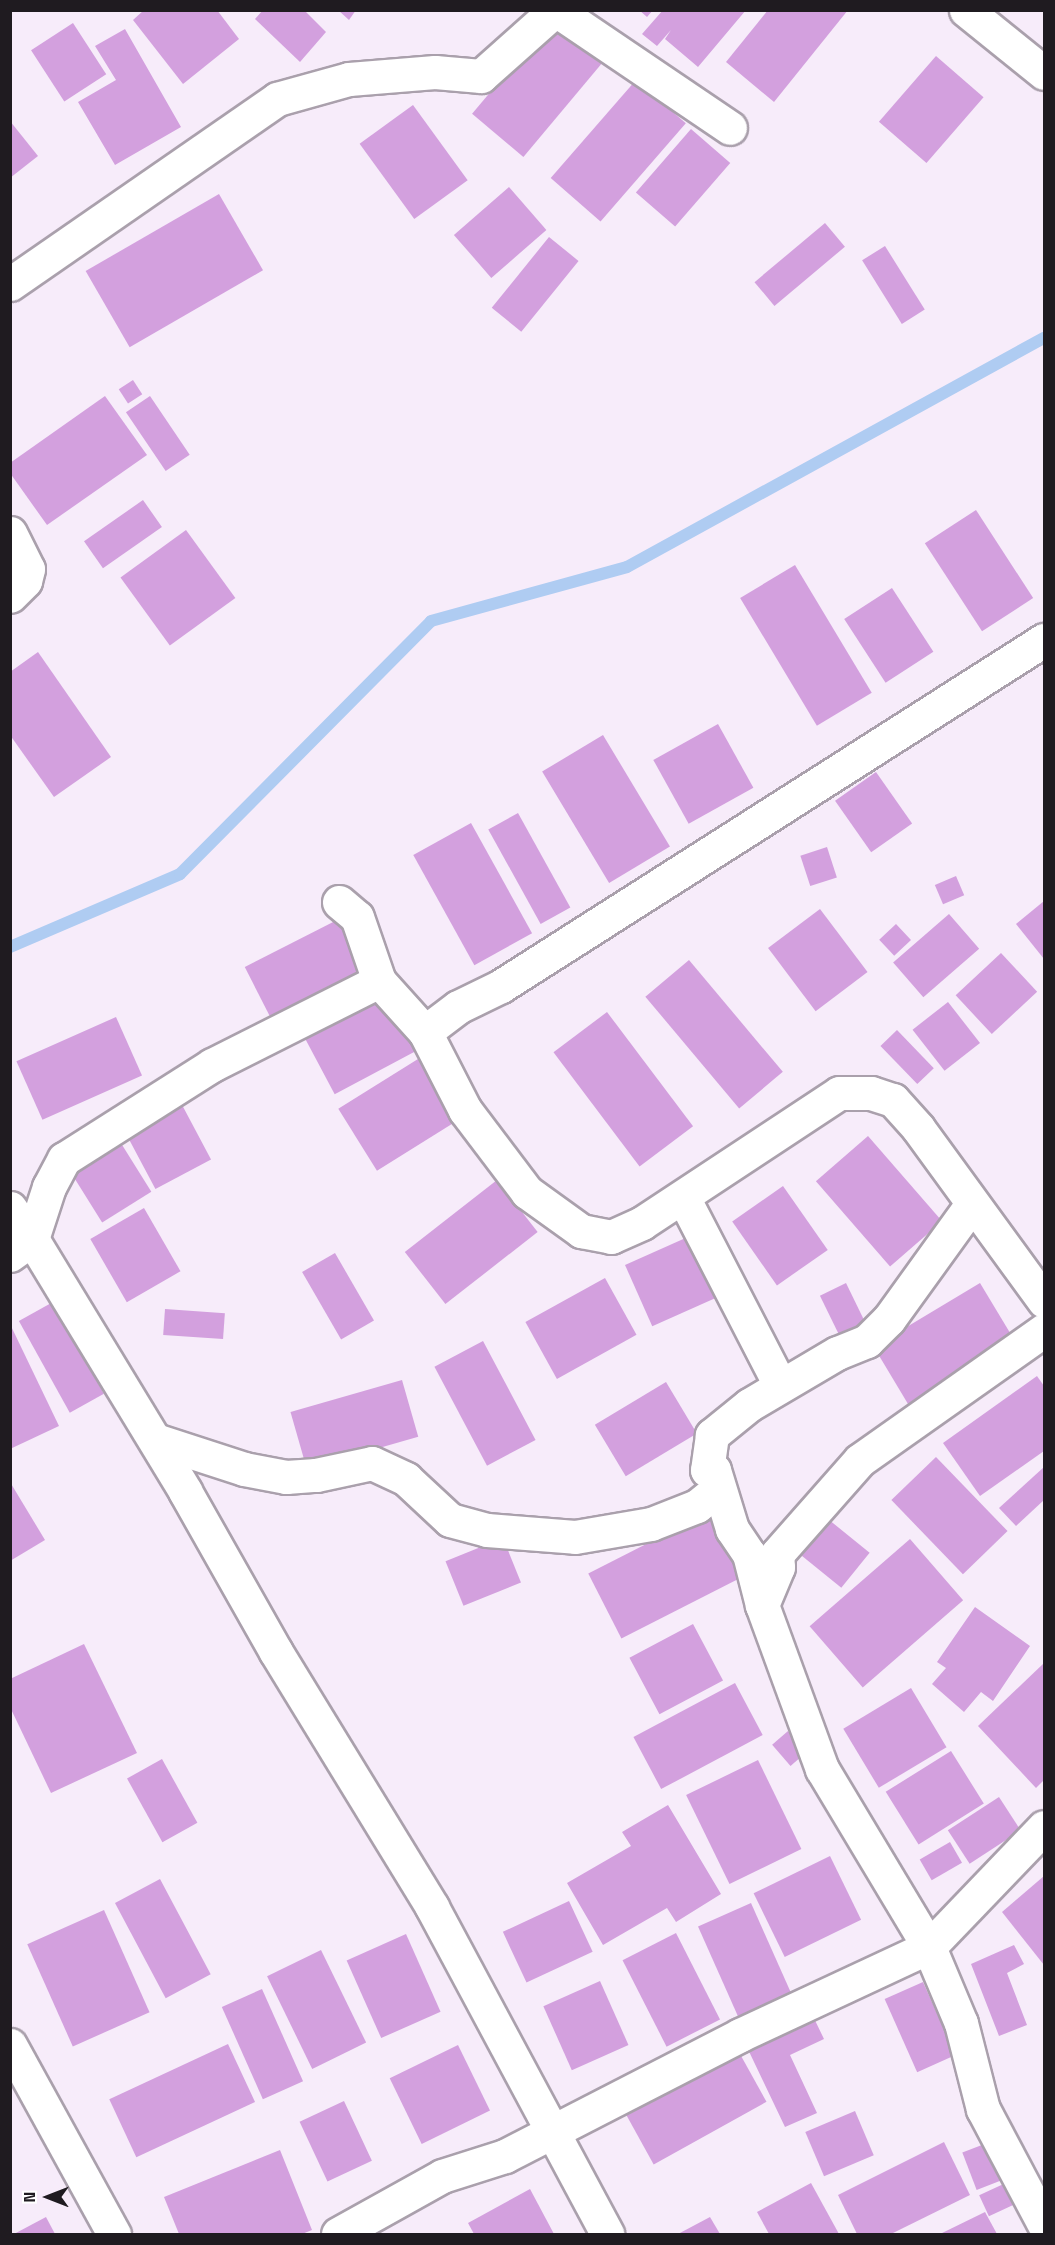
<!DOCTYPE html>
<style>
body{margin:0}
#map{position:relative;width:1055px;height:2245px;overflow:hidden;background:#f7ecfa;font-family:"Space Grotesk",sans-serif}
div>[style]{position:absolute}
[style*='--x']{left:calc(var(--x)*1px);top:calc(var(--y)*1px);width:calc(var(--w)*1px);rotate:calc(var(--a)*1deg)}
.stream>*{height:12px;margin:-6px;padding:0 6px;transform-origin:6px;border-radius:6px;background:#afccf2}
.building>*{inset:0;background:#d3a0de;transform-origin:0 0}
.roads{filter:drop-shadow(2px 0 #aaa0ac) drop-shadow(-2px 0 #aaa0ac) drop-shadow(0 2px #aaa0ac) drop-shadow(0 -2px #aaa0ac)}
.minor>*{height:33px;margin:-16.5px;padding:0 16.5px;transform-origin:16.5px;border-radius:16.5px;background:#fff}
span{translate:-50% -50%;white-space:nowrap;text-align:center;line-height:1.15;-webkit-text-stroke:5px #fff;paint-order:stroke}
.frame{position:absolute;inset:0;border:12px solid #1f1b20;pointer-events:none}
.north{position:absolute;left:18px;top:2167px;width:60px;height:60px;-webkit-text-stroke:4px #fff;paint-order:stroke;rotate:270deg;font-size:16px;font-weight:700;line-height:24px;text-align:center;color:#1f1b20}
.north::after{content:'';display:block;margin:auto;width:21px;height:27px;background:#1f1b20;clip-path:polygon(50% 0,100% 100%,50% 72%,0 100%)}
</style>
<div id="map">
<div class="stream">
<div style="--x:10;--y:947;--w:185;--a:-23.2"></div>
<div style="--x:180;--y:874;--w:356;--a:-45.2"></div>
<div style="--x:431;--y:621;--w:203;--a:-15.4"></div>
<div style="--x:627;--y:567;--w:476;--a:-28.8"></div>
</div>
<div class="building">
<div style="clip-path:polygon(144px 10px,217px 10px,239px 39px,183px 84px,133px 20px)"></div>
<div style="clip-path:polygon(263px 10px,304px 10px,326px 32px,300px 62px,255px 19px)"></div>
<div style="clip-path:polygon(338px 10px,356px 10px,349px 20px)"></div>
<div style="clip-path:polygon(639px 10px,653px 10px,647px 17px)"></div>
<div style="clip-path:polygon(663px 10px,746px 10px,698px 67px,665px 39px,671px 30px,657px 46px,642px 34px)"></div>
<div style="clip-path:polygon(768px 10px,848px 10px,774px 102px,726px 62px)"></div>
<div style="left:555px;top:15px;width:67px;height:129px;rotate:40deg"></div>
<div style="left:73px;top:23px;width:61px;height:50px;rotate:57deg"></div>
<div style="clip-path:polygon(125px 29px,181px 127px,115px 165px,78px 102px,116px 80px,95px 46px)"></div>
<div style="left:936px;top:56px;width:63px;height:87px;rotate:41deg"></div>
<div style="left:636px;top:80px;width:66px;height:130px;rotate:41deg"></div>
<div style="left:413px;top:105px;width:93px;height:66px;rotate:54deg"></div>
<div style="clip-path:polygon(10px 121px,38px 156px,10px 178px)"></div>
<div style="left:691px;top:129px;width:52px;height:84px;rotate:41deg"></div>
<div style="left:509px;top:187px;width:57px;height:73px;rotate:49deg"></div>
<div style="left:219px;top:194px;width:88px;height:154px;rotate:60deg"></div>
<div style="left:825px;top:223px;width:31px;height:92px;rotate:50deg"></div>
<div style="left:549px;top:237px;width:38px;height:91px;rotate:39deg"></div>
<div style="left:885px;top:246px;width:75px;height:27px;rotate:58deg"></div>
<div style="left:133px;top:380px;width:17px;height:17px;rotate:57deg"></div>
<div style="clip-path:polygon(105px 396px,147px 455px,47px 525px,10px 473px,10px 463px)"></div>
<div style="left:150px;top:396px;width:71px;height:29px;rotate:56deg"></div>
<div style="left:143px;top:500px;width:33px;height:72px;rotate:55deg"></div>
<div style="left:976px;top:510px;width:105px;height:61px;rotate:57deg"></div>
<div style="left:186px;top:530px;width:84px;height:81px;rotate:54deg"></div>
<div style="left:795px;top:565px;width:149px;height:64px;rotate:59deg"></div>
<div style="left:892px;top:588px;width:76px;height:57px;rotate:57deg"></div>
<div style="clip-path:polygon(38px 652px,111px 757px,54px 797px,10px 735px,10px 672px)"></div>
<div style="left:718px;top:724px;width:73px;height:74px;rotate:61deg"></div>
<div style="left:603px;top:735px;width:130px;height:71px;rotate:59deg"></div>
<div style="left:876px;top:772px;width:63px;height:50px;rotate:55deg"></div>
<div style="left:518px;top:813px;width:108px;height:34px;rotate:61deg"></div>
<div style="left:471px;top:823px;width:126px;height:66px;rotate:61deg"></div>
<div style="left:827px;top:847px;width:32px;height:28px;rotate:72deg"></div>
<div style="left:956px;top:876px;width:21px;height:23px;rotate:67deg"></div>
<div style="clip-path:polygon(1044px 901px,1044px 959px,1016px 924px)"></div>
<div style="left:820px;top:909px;width:79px;height:65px;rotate:53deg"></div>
<div style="left:949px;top:914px;width:46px;height:74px;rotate:49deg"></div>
<div style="left:341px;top:918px;width:61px;height:108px;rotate:63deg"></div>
<div style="left:896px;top:924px;width:22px;height:23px;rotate:47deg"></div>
<div style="left:1001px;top:953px;width:53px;height:62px;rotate:47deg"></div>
<div style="left:689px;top:960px;width:146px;height:57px;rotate:50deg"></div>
<div style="left:385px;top:995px;width:64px;height:91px;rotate:62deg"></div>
<div style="left:948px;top:1002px;width:52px;height:45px;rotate:52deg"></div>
<div style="left:607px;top:1012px;width:143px;height:67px;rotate:53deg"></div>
<div style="left:116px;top:1017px;width:64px;height:109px;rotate:66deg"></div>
<div style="left:897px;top:1030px;width:53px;height:23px;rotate:46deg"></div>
<div style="left:418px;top:1059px;width:73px;height:94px;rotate:58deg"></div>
<div style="left:181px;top:1103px;width:64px;height:63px;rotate:62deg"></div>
<div style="left:868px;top:1136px;width:113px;height:69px;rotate:49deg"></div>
<div style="left:119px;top:1140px;width:61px;height:58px;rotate:58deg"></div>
<div style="left:497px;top:1180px;width:66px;height:117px;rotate:52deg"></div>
<div style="left:783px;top:1186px;width:78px;height:62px;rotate:55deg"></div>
<div style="left:144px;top:1208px;width:73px;height:62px;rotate:60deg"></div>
<div style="left:699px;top:1232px;width:67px;height:81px;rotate:66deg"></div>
<div style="left:335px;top:1253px;width:78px;height:38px;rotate:60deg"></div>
<div style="left:605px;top:1278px;width:65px;height:91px;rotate:61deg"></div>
<div style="left:846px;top:1283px;width:53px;height:29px;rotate:64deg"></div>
<div style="left:980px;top:1283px;width:71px;height:124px;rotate:59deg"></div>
<div style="left:53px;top:1302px;width:105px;height:39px;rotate:61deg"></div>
<div style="left:165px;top:1309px;width:60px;height:26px;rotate:4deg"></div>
<div style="clip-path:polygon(10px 1324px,59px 1426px,10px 1449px)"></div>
<div style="left:483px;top:1341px;width:112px;height:55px;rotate:62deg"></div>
<div style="clip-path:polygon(1037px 1376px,1044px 1386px,1044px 1451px,980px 1496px,943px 1443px)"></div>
<div style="left:402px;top:1380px;width:59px;height:116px;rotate:74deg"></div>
<div style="left:666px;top:1382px;width:60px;height:83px;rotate:59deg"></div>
<div style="left:936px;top:1457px;width:103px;height:62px;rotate:46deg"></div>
<div style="clip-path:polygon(1044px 1467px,1044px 1500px,1016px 1526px,999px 1508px)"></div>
<div style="clip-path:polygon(10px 1482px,45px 1540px,10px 1561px)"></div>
<div style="left:713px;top:1510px;width:73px;height:140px;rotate:63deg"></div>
<div style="left:823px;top:1515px;width:60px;height:45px;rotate:39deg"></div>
<div style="left:503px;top:1538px;width:48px;height:62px;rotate:68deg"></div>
<div style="left:910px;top:1539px;width:81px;height:133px;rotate:49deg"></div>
<div style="clip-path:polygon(975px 1607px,1030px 1646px,993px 1701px,981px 1692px,964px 1712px,932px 1684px,946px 1668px,937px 1662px)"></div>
<div style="left:693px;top:1624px;width:64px;height:72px;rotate:62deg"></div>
<div style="clip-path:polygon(84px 1644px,137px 1753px,51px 1793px,10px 1707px,10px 1679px)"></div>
<div style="clip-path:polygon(1044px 1663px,1044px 1780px,1036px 1788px,978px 1726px)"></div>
<div style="left:735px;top:1683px;width:59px;height:115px;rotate:62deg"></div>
<div style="left:911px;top:1688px;width:69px;height:79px;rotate:59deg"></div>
<div style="left:788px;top:1731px;width:28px;height:21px;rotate:49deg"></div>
<div style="left:951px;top:1751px;width:62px;height:77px;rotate:58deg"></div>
<div style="left:162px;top:1759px;width:73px;height:40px;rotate:61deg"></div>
<div style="left:758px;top:1760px;width:99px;height:80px;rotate:64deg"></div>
<div style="left:999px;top:1797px;width:40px;height:61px;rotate:57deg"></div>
<div style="clip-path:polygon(668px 1805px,721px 1894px,676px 1922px,667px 1908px,603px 1945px,567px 1883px,631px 1846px,622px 1832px)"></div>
<div style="left:950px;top:1842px;width:24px;height:35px;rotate:60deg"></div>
<div style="left:830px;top:1856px;width:71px;height:85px;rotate:64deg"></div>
<div style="clip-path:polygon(1044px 1876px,1044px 1965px,1002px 1912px)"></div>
<div style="left:160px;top:1879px;width:108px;height:51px;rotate:62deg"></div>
<div style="left:569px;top:1901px;width:56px;height:73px;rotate:65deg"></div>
<div style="left:751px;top:1903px;width:110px;height:58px;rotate:66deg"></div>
<div style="left:104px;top:1910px;width:112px;height:84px;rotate:66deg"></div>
<div style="left:676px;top:1933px;width:97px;height:60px;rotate:63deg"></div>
<div style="left:406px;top:1934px;width:85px;height:65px;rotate:66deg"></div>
<div style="clip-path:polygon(1014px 1945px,1024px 1964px,1007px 1973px,1027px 2025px,999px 2036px,971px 1964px)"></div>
<div style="left:321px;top:1950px;width:103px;height:60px;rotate:64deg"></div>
<div style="left:600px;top:1981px;width:70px;height:62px;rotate:66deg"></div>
<div style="left:923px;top:1982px;width:80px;height:42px;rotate:66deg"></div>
<div style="left:262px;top:1989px;width:101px;height:44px;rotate:66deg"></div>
<div style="clip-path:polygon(810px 2010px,824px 2039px,790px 2055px,817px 2113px,785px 2127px,744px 2041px)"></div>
<div style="left:228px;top:2044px;width:64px;height:131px;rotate:65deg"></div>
<div style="left:458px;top:2045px;width:73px;height:76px;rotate:64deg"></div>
<div style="left:735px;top:2045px;width:65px;height:129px;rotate:61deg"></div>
<div style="left:344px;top:2101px;width:66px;height:49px;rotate:65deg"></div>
<div style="left:855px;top:2111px;width:48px;height:54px;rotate:67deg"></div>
<div style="left:995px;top:2140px;width:40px;height:35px;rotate:69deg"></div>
<div style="clip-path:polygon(944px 2142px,970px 2195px,891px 2234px,857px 2234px,838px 2195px)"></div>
<div style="clip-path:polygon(280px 2150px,312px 2230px,302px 2234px,179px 2234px,164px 2197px)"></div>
<div style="left:1010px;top:2181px;width:23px;height:34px;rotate:65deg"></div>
<div style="clip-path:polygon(811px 2183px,839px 2234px,769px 2234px,757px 2212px)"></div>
<div style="clip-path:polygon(530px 2189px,554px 2234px,474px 2234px,468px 2223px)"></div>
<div style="clip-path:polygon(985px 2212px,997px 2234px,940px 2234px)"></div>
<div style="clip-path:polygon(46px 2217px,55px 2234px,14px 2234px)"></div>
<div style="clip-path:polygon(710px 2217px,720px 2234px,678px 2234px)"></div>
</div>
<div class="roads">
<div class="minor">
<div style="--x:556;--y:10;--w:210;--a:34.1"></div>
<div style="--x:966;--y:10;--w:100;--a:38.9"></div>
<div style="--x:10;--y:284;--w:325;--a:-34.7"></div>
<div style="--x:277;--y:99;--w:75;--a:-15.5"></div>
<div style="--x:349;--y:79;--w:86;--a:-4.7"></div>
<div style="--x:435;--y:72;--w:46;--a:5"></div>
<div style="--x:481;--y:76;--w:99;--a:-41.7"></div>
<div style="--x:10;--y:533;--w:40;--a:63.4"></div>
<div style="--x:28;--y:569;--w:12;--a:104"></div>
<div style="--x:25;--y:581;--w:21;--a:135"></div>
<div style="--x:339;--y:902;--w:23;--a:40"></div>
<div style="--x:357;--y:917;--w:68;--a:71"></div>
<div style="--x:379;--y:981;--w:69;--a:48"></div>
<div style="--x:425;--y:1032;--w:88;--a:62.9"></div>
<div style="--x:465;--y:1110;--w:103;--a:52.9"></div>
<div style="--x:527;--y:1192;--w:67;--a:35.8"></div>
<div style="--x:581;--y:1231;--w:31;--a:11"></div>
<div style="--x:611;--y:1237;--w:34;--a:-24"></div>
<div style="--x:642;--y:1223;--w:236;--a:-33.4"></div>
<div style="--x:839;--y:1093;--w:32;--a:0"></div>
<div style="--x:871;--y:1093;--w:23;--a:18"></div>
<div style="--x:893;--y:1100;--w:38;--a:48"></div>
<div style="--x:918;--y:1128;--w:214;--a:53.9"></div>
<div style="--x:425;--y:1032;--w:41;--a:-37.1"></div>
<div style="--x:458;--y:1007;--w:48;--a:-26"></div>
<div style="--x:501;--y:986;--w:644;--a:-32.51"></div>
<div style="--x:683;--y:1197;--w:212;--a:62.7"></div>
<div style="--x:972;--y:1204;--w:142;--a:125.8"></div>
<div style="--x:889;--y:1319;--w:31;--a:135"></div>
<div style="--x:867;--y:1341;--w:32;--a:158"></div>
<div style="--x:837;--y:1353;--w:102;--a:149.4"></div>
<div style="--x:749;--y:1405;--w:48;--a:141"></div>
<div style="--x:712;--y:1435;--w:35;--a:98"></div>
<div style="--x:707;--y:1470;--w:7;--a:0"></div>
<div style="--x:714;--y:1470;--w:62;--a:73"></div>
<div style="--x:732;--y:1529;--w:30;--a:56"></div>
<div style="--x:749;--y:1554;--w:53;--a:75.7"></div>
<div style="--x:762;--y:1605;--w:175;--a:69.9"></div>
<div style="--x:822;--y:1769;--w:208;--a:59"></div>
<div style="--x:929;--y:1947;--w:82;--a:67.2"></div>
<div style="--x:961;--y:2023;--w:89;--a:75.7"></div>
<div style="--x:983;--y:2109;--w:130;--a:62.1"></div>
<div style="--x:10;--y:1208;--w:38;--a:55"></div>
<div style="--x:32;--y:1239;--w:55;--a:-71.9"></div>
<div style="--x:49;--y:1187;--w:32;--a:-62"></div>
<div style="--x:64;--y:1159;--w:175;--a:-32.4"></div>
<div style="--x:212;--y:1065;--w:187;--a:-26.7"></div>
<div style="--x:10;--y:1255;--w:27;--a:-36"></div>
<div style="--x:32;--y:1239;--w:295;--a:58.7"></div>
<div style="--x:185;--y:1491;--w:185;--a:60.5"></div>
<div style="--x:276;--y:1652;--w:299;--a:58.5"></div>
<div style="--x:432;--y:1907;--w:371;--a:61.8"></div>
<div style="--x:155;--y:1440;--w:94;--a:18"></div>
<div style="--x:244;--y:1469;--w:43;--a:10.8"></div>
<div style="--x:286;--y:1477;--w:30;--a:-4"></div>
<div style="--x:316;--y:1475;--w:57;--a:-12.1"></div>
<div style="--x:372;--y:1463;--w:38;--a:25"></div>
<div style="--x:406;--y:1479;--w:60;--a:43"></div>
<div style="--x:450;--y:1520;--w:38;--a:15"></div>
<div style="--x:487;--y:1530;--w:88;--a:4.5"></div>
<div style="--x:575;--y:1537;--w:77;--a:-9.7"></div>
<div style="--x:651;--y:1524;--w:49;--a:-21.4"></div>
<div style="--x:697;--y:1506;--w:28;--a:-39"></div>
<div style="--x:762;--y:1605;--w:41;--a:-67.2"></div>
<div style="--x:778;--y:1567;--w:13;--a:-94"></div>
<div style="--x:777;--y:1554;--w:125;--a:-48.6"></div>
<div style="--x:860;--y:1460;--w:225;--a:-35.2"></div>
<div style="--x:10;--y:2045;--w:216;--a:61.2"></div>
<div style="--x:338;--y:2234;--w:119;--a:-29.1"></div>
<div style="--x:442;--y:2176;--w:66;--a:-17.6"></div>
<div style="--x:505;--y:2156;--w:264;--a:-27.2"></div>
<div style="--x:740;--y:2035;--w:208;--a:-25"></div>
<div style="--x:929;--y:1947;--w:166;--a:-46.2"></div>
</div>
</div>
<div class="frame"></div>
<div class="north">N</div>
</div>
